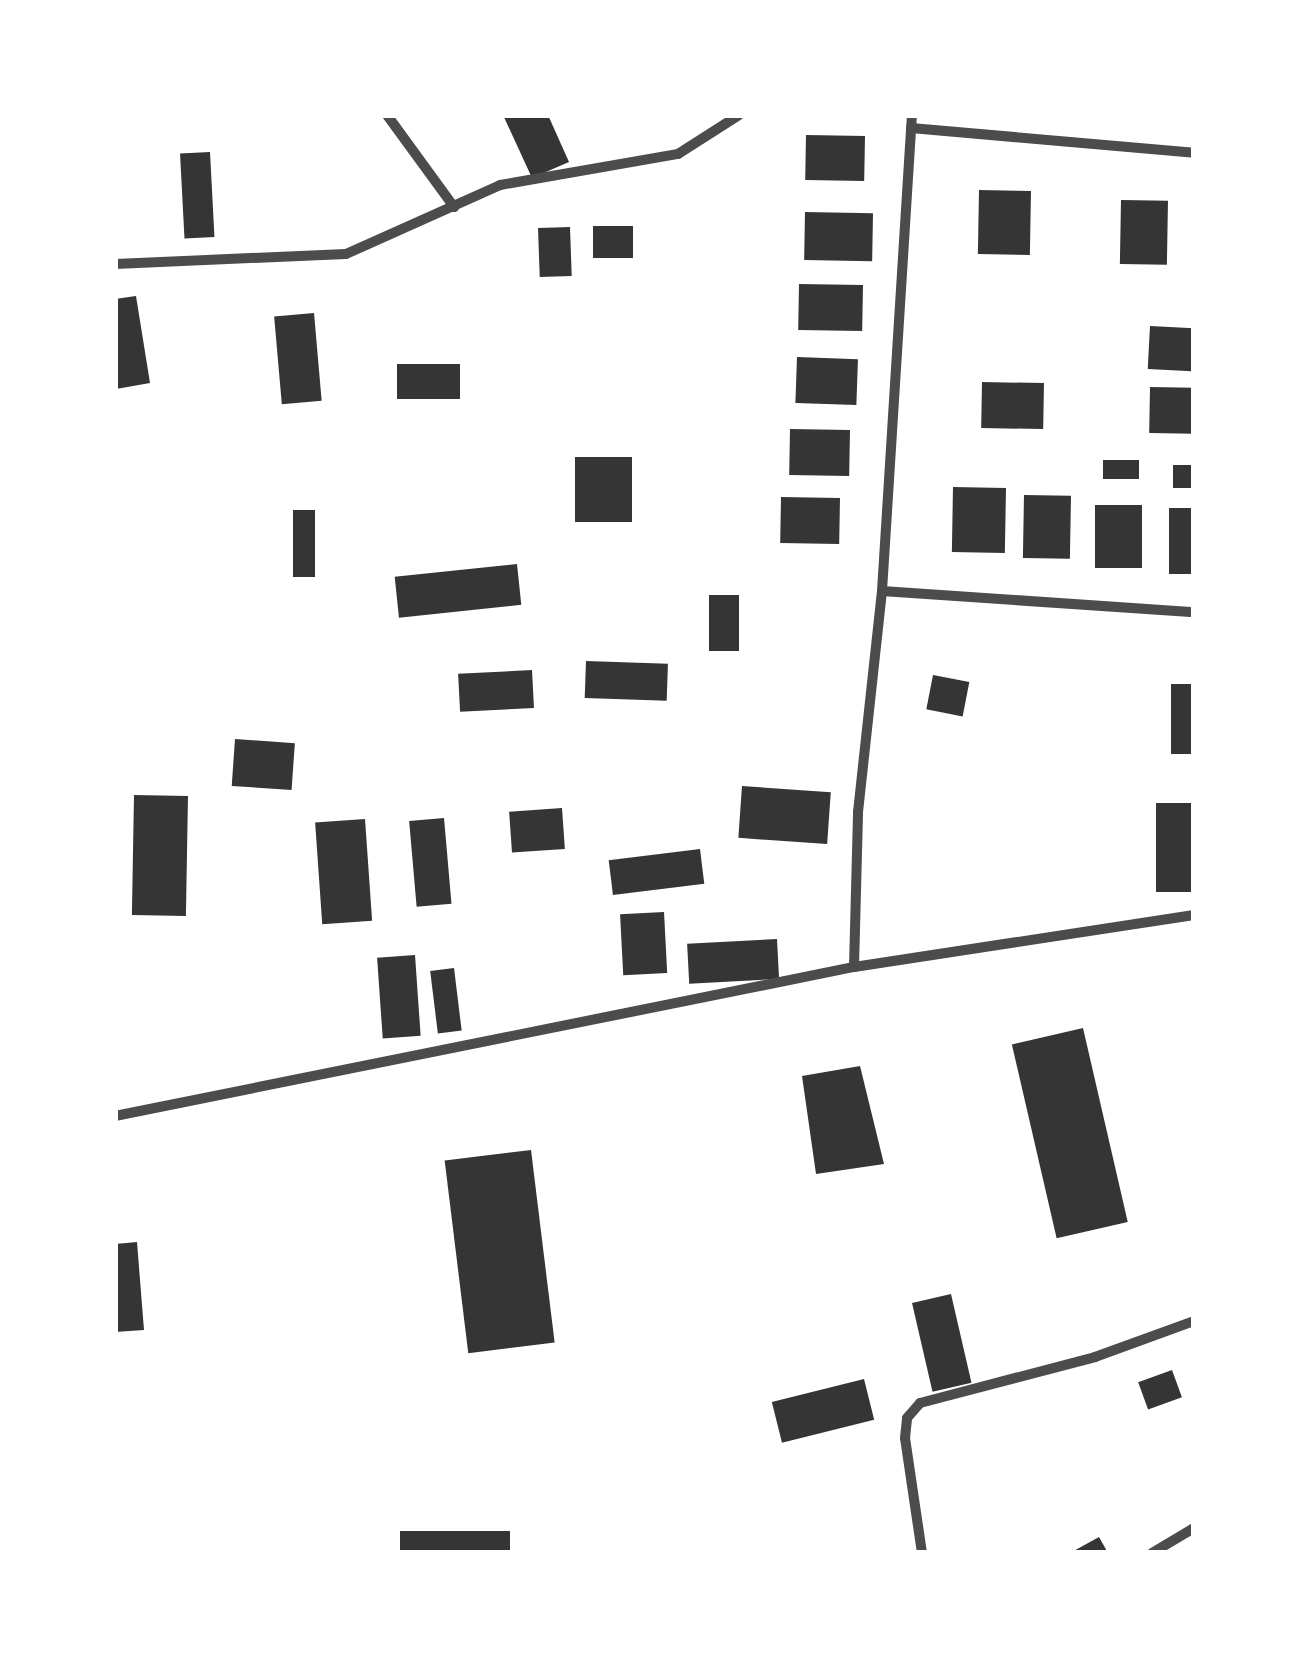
<!DOCTYPE html>
<style>
body{margin:0}
#map{position:relative;width:1309px;height:1668px;overflow:hidden;background:#fff;font-family:"Fira Sans Condensed",sans-serif}
div>[style]{position:absolute}
[style*='--x']{left:calc(var(--x)*1px);top:calc(var(--y)*1px);width:calc(var(--w)*1px);rotate:calc(var(--a)*1deg)}
.building>*{inset:0;background:#353535;transform-origin:0 0}
.minor>*{height:10px;margin:-5px;padding:0 5px;transform-origin:5px;border-radius:5px;background:#4c4c4c}
span{translate:-50% -50%;white-space:nowrap;text-align:center;line-height:1.15;-webkit-text-stroke:9px #fff;paint-order:stroke}
.frame{position:absolute;inset:0;border:118px solid #fff;pointer-events:none}
</style>
<div id="map">
<div class="building">
<div style="clip-path:polygon(503px 115px,548px 115px,569px 162px,532px 178px)"></div>
<div style="left:806px;top:135px;width:59px;height:45px;rotate:1deg"></div>
<div style="left:210px;top:152px;width:85px;height:30px;rotate:87deg"></div>
<div style="left:979px;top:190px;width:52px;height:64px;rotate:1deg"></div>
<div style="left:1121px;top:200px;width:47px;height:64px;rotate:1deg"></div>
<div style="left:805px;top:212px;width:68px;height:48px;rotate:1deg"></div>
<div style="left:593px;top:226px;width:40px;height:32px"></div>
<div style="left:570px;top:227px;width:49px;height:32px;rotate:88deg"></div>
<div style="left:799px;top:284px;width:64px;height:46px;rotate:1deg"></div>
<div style="clip-path:polygon(136px 296px,150px 383px,116px 389px,115px 299px)"></div>
<div style="left:314px;top:313px;width:88px;height:40px;rotate:85deg"></div>
<div style="left:1150px;top:326px;width:44px;height:43px;rotate:3deg"></div>
<div style="left:797px;top:357px;width:61px;height:46px;rotate:2deg"></div>
<div style="left:397px;top:364px;width:63px;height:35px"></div>
<div style="left:982px;top:382px;width:62px;height:46px;rotate:1deg"></div>
<div style="left:1150px;top:387px;width:44px;height:46px;rotate:1deg"></div>
<div style="left:790px;top:429px;width:60px;height:46px;rotate:1deg"></div>
<div style="left:575px;top:457px;width:57px;height:65px"></div>
<div style="left:1103px;top:460px;width:36px;height:19px"></div>
<div style="left:1173px;top:465px;width:21px;height:23px"></div>
<div style="left:953px;top:487px;width:53px;height:65px;rotate:1deg"></div>
<div style="left:1024px;top:495px;width:47px;height:63px;rotate:1deg"></div>
<div style="left:781px;top:497px;width:59px;height:46px;rotate:1deg"></div>
<div style="left:1095px;top:505px;width:47px;height:63px"></div>
<div style="left:1169px;top:508px;width:25px;height:66px"></div>
<div style="left:293px;top:510px;width:22px;height:67px"></div>
<div style="left:517px;top:564px;width:41px;height:123px;rotate:84deg"></div>
<div style="left:709px;top:595px;width:30px;height:56px"></div>
<div style="left:586px;top:661px;width:82px;height:37px;rotate:2deg"></div>
<div style="left:532px;top:670px;width:38px;height:74px;rotate:87deg"></div>
<div style="left:933px;top:675px;width:37px;height:35px;rotate:11deg"></div>
<div style="left:1171px;top:684px;width:23px;height:70px"></div>
<div style="left:235px;top:739px;width:60px;height:47px;rotate:4deg"></div>
<div style="left:742px;top:786px;width:89px;height:52px;rotate:4deg"></div>
<div style="left:134px;top:795px;width:54px;height:120px;rotate:1deg"></div>
<div style="left:1194px;top:803px;width:89px;height:38px;rotate:90deg"></div>
<div style="left:562px;top:808px;width:41px;height:53px;rotate:86deg"></div>
<div style="left:444px;top:818px;width:86px;height:35px;rotate:85deg"></div>
<div style="left:365px;top:819px;width:102px;height:50px;rotate:86deg"></div>
<div style="left:700px;top:849px;width:35px;height:92px;rotate:83deg"></div>
<div style="left:664px;top:912px;width:61px;height:44px;rotate:87deg"></div>
<div style="left:777px;top:939px;width:40px;height:90px;rotate:87deg"></div>
<div style="left:415px;top:955px;width:81px;height:38px;rotate:86deg"></div>
<div style="left:454px;top:968px;width:63px;height:24px;rotate:83deg"></div>
<div style="left:1083px;top:1028px;width:199px;height:73px;rotate:77deg"></div>
<div style="clip-path:polygon(860px 1066px,884px 1164px,816px 1174px,802px 1076px)"></div>
<div style="left:531px;top:1150px;width:194px;height:87px;rotate:83deg"></div>
<div style="clip-path:polygon(137px 1242px,144px 1330px,115px 1332px,115px 1244px)"></div>
<div style="left:951px;top:1294px;width:91px;height:40px;rotate:77deg"></div>
<div style="left:1172px;top:1370px;width:29px;height:36px;rotate:70deg"></div>
<div style="left:864px;top:1379px;width:42px;height:95px;rotate:76deg"></div>
<div style="left:510px;top:1531px;width:22px;height:110px;rotate:90deg"></div>
<div style="clip-path:polygon(1099px 1537px,1108px 1553px,1070px 1553px)"></div>
</div>
<div class="minor">
<div style="--x:387;--y:115;--w:114;--a:53.9"></div>
<div style="--x:911;--y:128;--w:284;--a:5"></div>
<div style="--x:115;--y:264;--w:231;--a:-2.5"></div>
<div style="--x:346;--y:254;--w:169;--a:-24.1"></div>
<div style="--x:500;--y:185;--w:181;--a:-9.9"></div>
<div style="--x:678;--y:154;--w:72;--a:-32.6"></div>
<div style="--x:882;--y:591;--w:313;--a:3.9"></div>
<div style="--x:854;--y:967;--w:155;--a:-88.5"></div>
<div style="--x:858;--y:812;--w:222;--a:-83.8"></div>
<div style="--x:882;--y:591;--w:477;--a:-86.4"></div>
<div style="--x:115;--y:1116;--w:754;--a:-11.4"></div>
<div style="--x:854;--y:967;--w:344;--a:-8.7"></div>
<div style="--x:922;--y:1553;--w:116;--a:-98.4"></div>
<div style="--x:905;--y:1438;--w:20;--a:-84"></div>
<div style="--x:907;--y:1418;--w:20;--a:-49"></div>
<div style="--x:920;--y:1403;--w:181;--a:-14.7"></div>
<div style="--x:1095;--y:1357;--w:105;--a:-20"></div>
<div style="--x:1152;--y:1553;--w:49;--a:-30.8"></div>
</div>
<div class="frame"></div>
</div>
